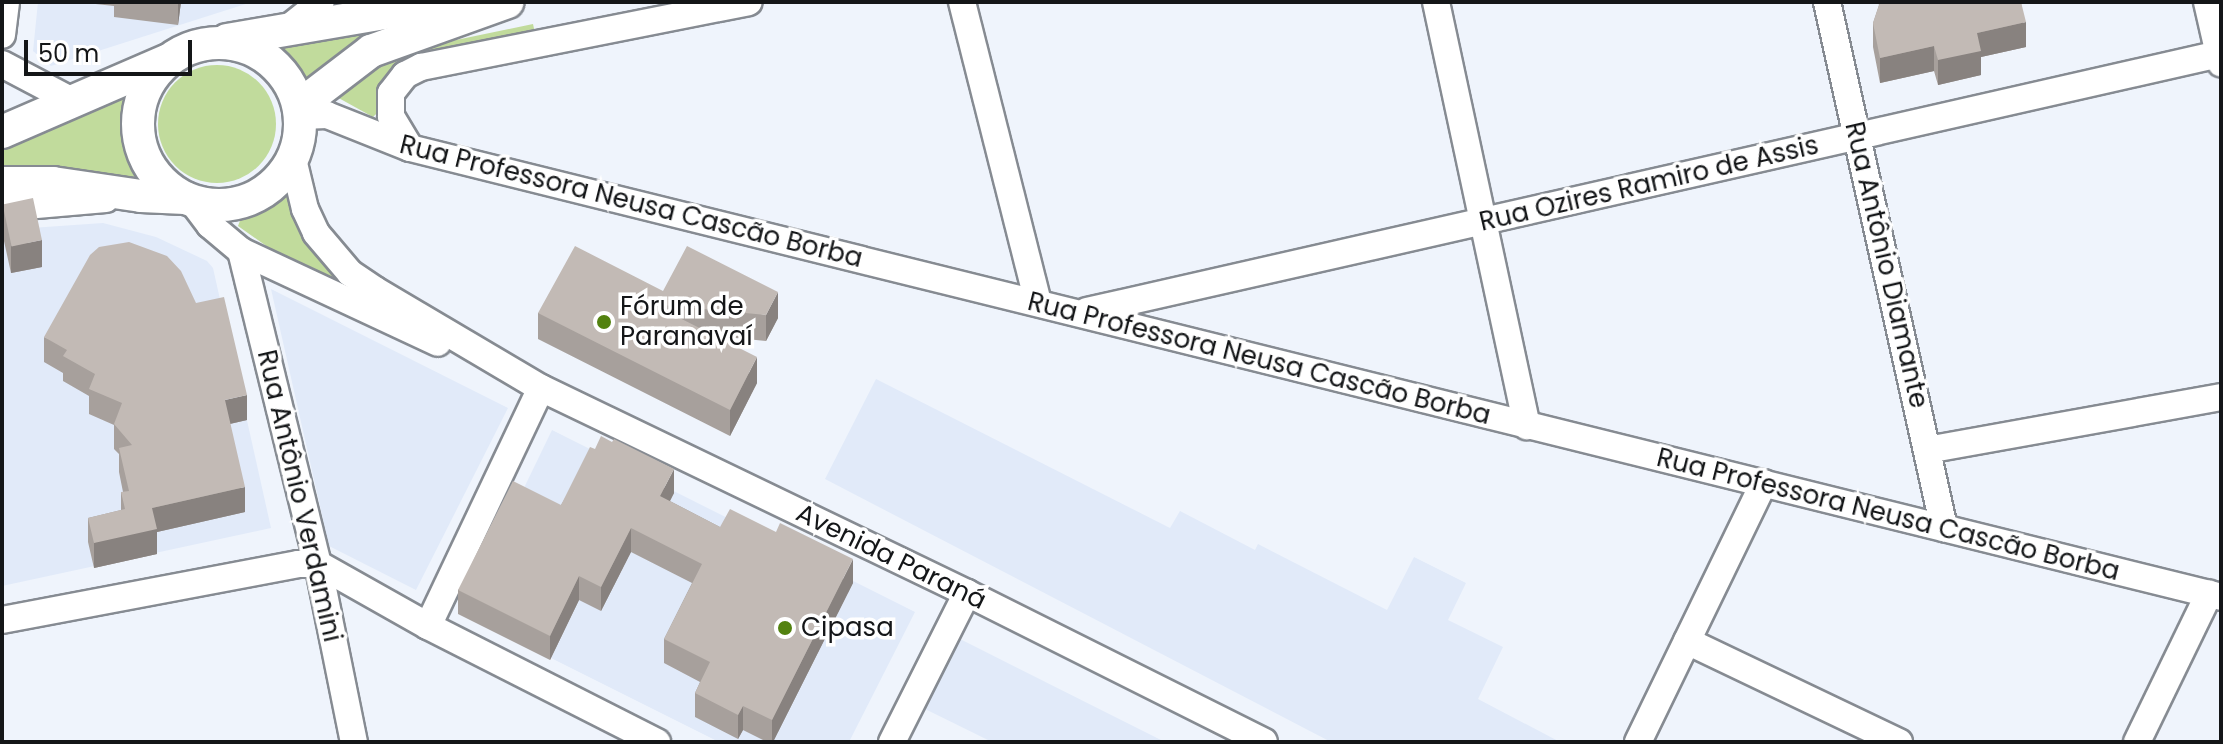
<!DOCTYPE html>
<meta charset="utf-8">
<style>
body{margin:0}
#map{position:relative;width:2223px;height:744px;overflow:hidden;background:#eff4fc;font-family:Poppins,sans-serif}
div>[style]{position:absolute}
[style*='--x']{left:calc(var(--x)*1px);top:calc(var(--y)*1px);width:calc(var(--w)*1px);rotate:calc(var(--a)*1deg)}
.built>*{inset:0;background:#e1eaf9}
.green>*{inset:0;background:#c1db9c}
.round{border-radius:50%}
.roads{filter:drop-shadow(2px 0 #868b92) drop-shadow(-2px 0 #868b92) drop-shadow(0 2px #868b92) drop-shadow(0 -2px #868b92)}
.minor>*{height:26px;margin:-13px;padding:0 13px;transform-origin:13px;border-radius:13px;background:#fff}
.major>*{height:32px;margin:-16px;padding:0 16px;transform-origin:16px;border-radius:16px;background:#fff}
.major>.ring{margin:-16px;padding:0;box-sizing:content-box;background:none;border:32px solid #fff;border-radius:50%}
.wall>*{inset:0;background:#a7a09c}
.shaded-wall>*{inset:0;background:#88827f}
.building>*{inset:0;background:#c2bab5;transform-origin:0 0}
.dots>*{width:22px;height:22px;translate:-50% -50%;box-sizing:border-box;border:4px solid #fff;border-radius:50%}
span{translate:-50% -50%;white-space:nowrap;text-align:center;line-height:1.15;-webkit-text-stroke:7px #fff;paint-order:stroke}
.street-label{font-size:26px;color:#141618}
.poi-label{font-size:26px;color:#141618}
.left{translate:0 -50%;text-align:left}
.frame{position:absolute;inset:0;border:4px solid #141618;pointer-events:none}
.scale{position:absolute;left:24px;top:40px;width:168px;height:36px;box-sizing:border-box;border:4px solid #141618;border-top:0;padding-left:10px;font-size:24px;line-height:28px;white-space:nowrap;color:#141618;-webkit-text-stroke:6px #fff;paint-order:stroke}
</style>
<div id="map">
<div class="built">
<div style="clip-path:polygon(38px 2px,252px 2px,51px 66px,33px 51px)"></div>
<div style="clip-path:polygon(103px 223px,156px 237px,207px 261px,213px 268px,271px 528px,2px 586px,2px 230px)"></div>
<div style="clip-path:polygon(271px 289px,508px 408px,416px 590px,329px 546px)"></div>
<div style="clip-path:polygon(876px 379px,1170px 528px,1180px 511px,1255px 550px,1258px 544px,1387px 610px,1414px 557px,1466px 583px,1448px 620px,1503px 647px,1478px 699px,1560px 742px,1331px 742px,825px 479px)"></div>
<div style="clip-path:polygon(552px 430px,915px 612px,849px 742px,719px 742px,463px 614px)"></div>
<div style="clip-path:polygon(960px 639px,1165px 742px,992px 742px,925px 709px)"></div>
</div>
<div class="green">
<div style="clip-path:polygon(448px 11px,308px 82px,275px 47px)"></div>
<div style="clip-path:polygon(533px 24px,535px 33px,422px 55px,399px 63px,380px 87px,378px 112px,373px 117px,335px 96px,355px 72px,432px 45px)"></div>
<div class="round" style="left:158px;top:65px;width:118px;height:118px"></div>
<div style="clip-path:polygon(119px 97px,124px 100px,123px 133px,138px 182px,2px 168px,2px 143px)"></div>
<div style="clip-path:polygon(288px 192px,311px 248px,337px 277px,369px 299px,292px 264px,238px 226px,241px 218px,260px 211px)"></div>
</div>
<div class="roads">
<div class="minor">
<div style="--x:962;--y:2;--w:310;--a:75.8"></div>
<div style="--x:1436;--y:2;--w:434;--a:77.9"></div>
<div style="--x:1827;--y:2;--w:539;--a:77.46"></div>
<div style="--x:2207;--y:2;--w:63;--a:77.1"></div>
<div style="--x:287;--y:29;--w:43;--a:-38.5"></div>
<div style="--x:2;--y:35;--w:33;--a:-83"></div>
<div style="--x:2;--y:64;--w:81;--a:27.8"></div>
<div style="--x:301;--y:116;--w:26;--a:-2"></div>
<div style="--x:327;--y:115;--w:89;--a:21.7"></div>
<div style="--x:410;--y:148;--w:1866;--a:13.92"></div>
<div style="--x:410;--y:148;--w:37;--a:-121"></div>
<div style="--x:391;--y:116;--w:23;--a:-90"></div>
<div style="--x:391;--y:93;--w:23;--a:-52"></div>
<div style="--x:405;--y:75;--w:18;--a:-27"></div>
<div style="--x:421;--y:67;--w:334;--a:-11.2"></div>
<div style="--x:293;--y:159;--w:51;--a:76.5"></div>
<div style="--x:305;--y:209;--w:26;--a:65"></div>
<div style="--x:316;--y:233;--w:52;--a:49.6"></div>
<div style="--x:350;--y:273;--w:30;--a:34"></div>
<div style="--x:375;--y:290;--w:193;--a:30.6"></div>
<div style="--x:541;--y:388;--w:473;--a:25.7"></div>
<div style="--x:967;--y:593;--w:332;--a:26.6"></div>
<div style="--x:191;--y:200;--w:31;--a:53"></div>
<div style="--x:210;--y:225;--w:40;--a:40"></div>
<div style="--x:241;--y:251;--w:217;--a:25"></div>
<div style="--x:2;--y:208;--w:104;--a:-4.9"></div>
<div style="--x:241;--y:251;--w:322;--a:76.2"></div>
<div style="--x:318;--y:564;--w:182;--a:78.6"></div>
<div style="--x:1087;--y:311;--w:1161;--a:-12.79"></div>
<div style="--x:1927;--y:450;--w:299;--a:-10.2"></div>
<div style="--x:2;--y:620;--w:301;--a:-10.7"></div>
<div style="--x:298;--y:564;--w:20;--a:0"></div>
<div style="--x:318;--y:564;--w:126;--a:29.4"></div>
<div style="--x:428;--y:626;--w:257;--a:26.9"></div>
<div style="--x:428;--y:626;--w:263;--a:-64.6"></div>
<div style="--x:1687;--y:641;--w:235;--a:25.5"></div>
<div style="--x:892;--y:742;--w:167;--a:-63.3"></div>
<div style="--x:1638;--y:742;--w:288;--a:-64.1"></div>
<div style="--x:2137;--y:742;--w:165;--a:-64.1"></div>
</div>
<div class="major">
<div style="--x:227;--y:40;--w:225;--a:-9.7"></div>
<div class="ring" style="left:138px;top:43px;width:130px;height:130px"></div>
<div style="--x:299;--y:106;--w:91;--a:-37.4"></div>
<div style="--x:371;--y:51;--w:145;--a:-19.7"></div>
<div style="--x:2;--y:132;--w:179;--a:-23.4"></div>
<div style="--x:2;--y:183;--w:51;--a:0"></div>
<div style="--x:53;--y:183;--w:89;--a:8.4"></div>
<div style="--x:141;--y:196;--w:44;--a:2.6"></div>
</div>
</div>
<div class="wall">
<div style="clip-path:polygon(77px 2px,181px 2px,178px 25px,114px 17px,114px 6px)"></div>
<div style="clip-path:polygon(1878px 2px,2021px 2px,2026px 47px,1981px 57px,1981px 75px,1938px 85px,1934px 71px,1880px 83px,1873px 47px,1873px 23px,1879px 5px)"></div>
<div style="clip-path:polygon(2px 202px,42px 267px,11px 273px,2px 232px)"></div>
<div style="clip-path:polygon(663px 291px,778px 318px,766px 341px,716px 336px,757px 383px,730px 436px,538px 339px,538px 313px)"></div>
<div style="clip-path:polygon(44px 337px,247px 420px,230px 424px,245px 512px,157px 532px,157px 554px,94px 568px,88px 542px,88px 518px,121px 510px,121px 492px,123px 492px,119px 472px,119px 454px,114px 449px,114px 425px,89px 414px,89px 396px,63px 381px,63px 373px,44px 362px)"></div>
<div style="clip-path:polygon(595px 449px,674px 493px,670px 501px,720px 527px,853px 583px,773px 742px,767px 742px,743px 730px,738px 739px,695px 717px,695px 693px,700px 682px,664px 663px,664px 639px,692px 583px,631px 552px,601px 611px,579px 600px,550px 660px,458px 614px,458px 590px,561px 505px)"></div>
</div>
<div class="shaded-wall">
<div style="clip-path:polygon(178px 2px,181px 2px,178px 25px)"></div>
<div style="clip-path:polygon(2026px 22px,2026px 47px,1981px 57px,1981px 75px,1938px 85px,1938px 60px,1977px 33px)"></div>
<div style="clip-path:polygon(1934px 46px,1934px 71px,1880px 83px,1880px 58px)"></div>
<div style="clip-path:polygon(42px 240px,42px 267px,11px 273px,11px 246px)"></div>
<div style="clip-path:polygon(778px 292px,778px 318px,766px 341px,766px 315px)"></div>
<div style="clip-path:polygon(757px 357px,757px 383px,730px 436px,730px 410px)"></div>
<div style="clip-path:polygon(247px 395px,247px 420px,225px 425px,225px 400px)"></div>
<div style="clip-path:polygon(674px 469px,674px 493px,660px 520px,660px 496px)"></div>
<div style="clip-path:polygon(245px 487px,245px 512px,157px 532px,157px 554px,94px 568px,94px 543px,152px 508px)"></div>
<div style="clip-path:polygon(631px 528px,631px 552px,601px 611px,601px 587px)"></div>
<div style="clip-path:polygon(853px 559px,853px 583px,773px 742px,772px 742px,772px 720px)"></div>
<div style="clip-path:polygon(579px 576px,579px 600px,550px 660px,550px 636px)"></div>
<div style="clip-path:polygon(743px 706px,743px 730px,738px 739px,738px 715px)"></div>
</div>
<div class="building">
<div style="clip-path:polygon(1880px 2px,2021px 2px,2026px 22px,1977px 33px,1981px 51px,1938px 60px,1934px 46px,1880px 58px,1873px 23px)"></div>
<div style="left:33px;top:198px;width:43px;height:31px;rotate:78deg"></div>
<div style="clip-path:polygon(129px 242px,167px 256px,181px 271px,196px 303px,224px 297px,247px 395px,225px 400px,245px 487px,152px 508px,157px 529px,94px 543px,88px 518px,125px 509px,121px 492px,129px 491px,119px 448px,132px 445px,114px 424px,122px 403px,89px 389px,95px 374px,63px 356px,67px 350px,44px 337px,90px 255px,99px 247px)"></div>
<div style="clip-path:polygon(575px 246px,663px 291px,687px 246px,778px 292px,766px 315px,652px 304px,757px 357px,730px 410px,538px 313px)"></div>
<div style="clip-path:polygon(601px 436px,612px 442px,614px 439px,674px 469px,660px 496px,720px 527px,730px 509px,776px 532px,780px 523px,853px 559px,772px 720px,743px 706px,738px 715px,695px 693px,710px 662px,664px 639px,702px 564px,631px 528px,601px 587px,579px 576px,550px 636px,458px 590px,513px 481px,561px 505px,590px 447px,595px 449px)"></div>
</div>
<div class="dots">
<div style="left:604px;top:322px;background:#538210"></div>
<div style="left:785px;top:628px;background:#538210"></div>
</div>
<div class="street-label">
<span style="left:1649px;top:184px;rotate:-13deg">Rua Ozires Ramiro de Assis</span>
<span style="left:631px;top:202px;rotate:14deg">Rua Professora Neusa Cascão Borba</span>
<span style="left:1886px;top:265px;rotate:77deg">Rua Antônio Diamante</span>
<span style="left:1259px;top:359px;rotate:14deg">Rua Professora Neusa Cascão Borba</span>
<span style="left:299px;top:496px;rotate:77deg">Rua Antônio Verdamini</span>
<span style="left:1888px;top:515px;rotate:14deg">Rua Professora Neusa Cascão Borba</span>
<span style="left:891px;top:557px;rotate:26deg">Avenida Paraná</span>
</div>
<div class="poi-label">
<span class="left" style="left:620px;top:322px">Fórum de<br>Paranavaí</span>
<span class="left" style="left:801px;top:628px">Cipasa</span>
</div>
<div class="frame"></div>
<div class="scale">50 m</div>
</div>
